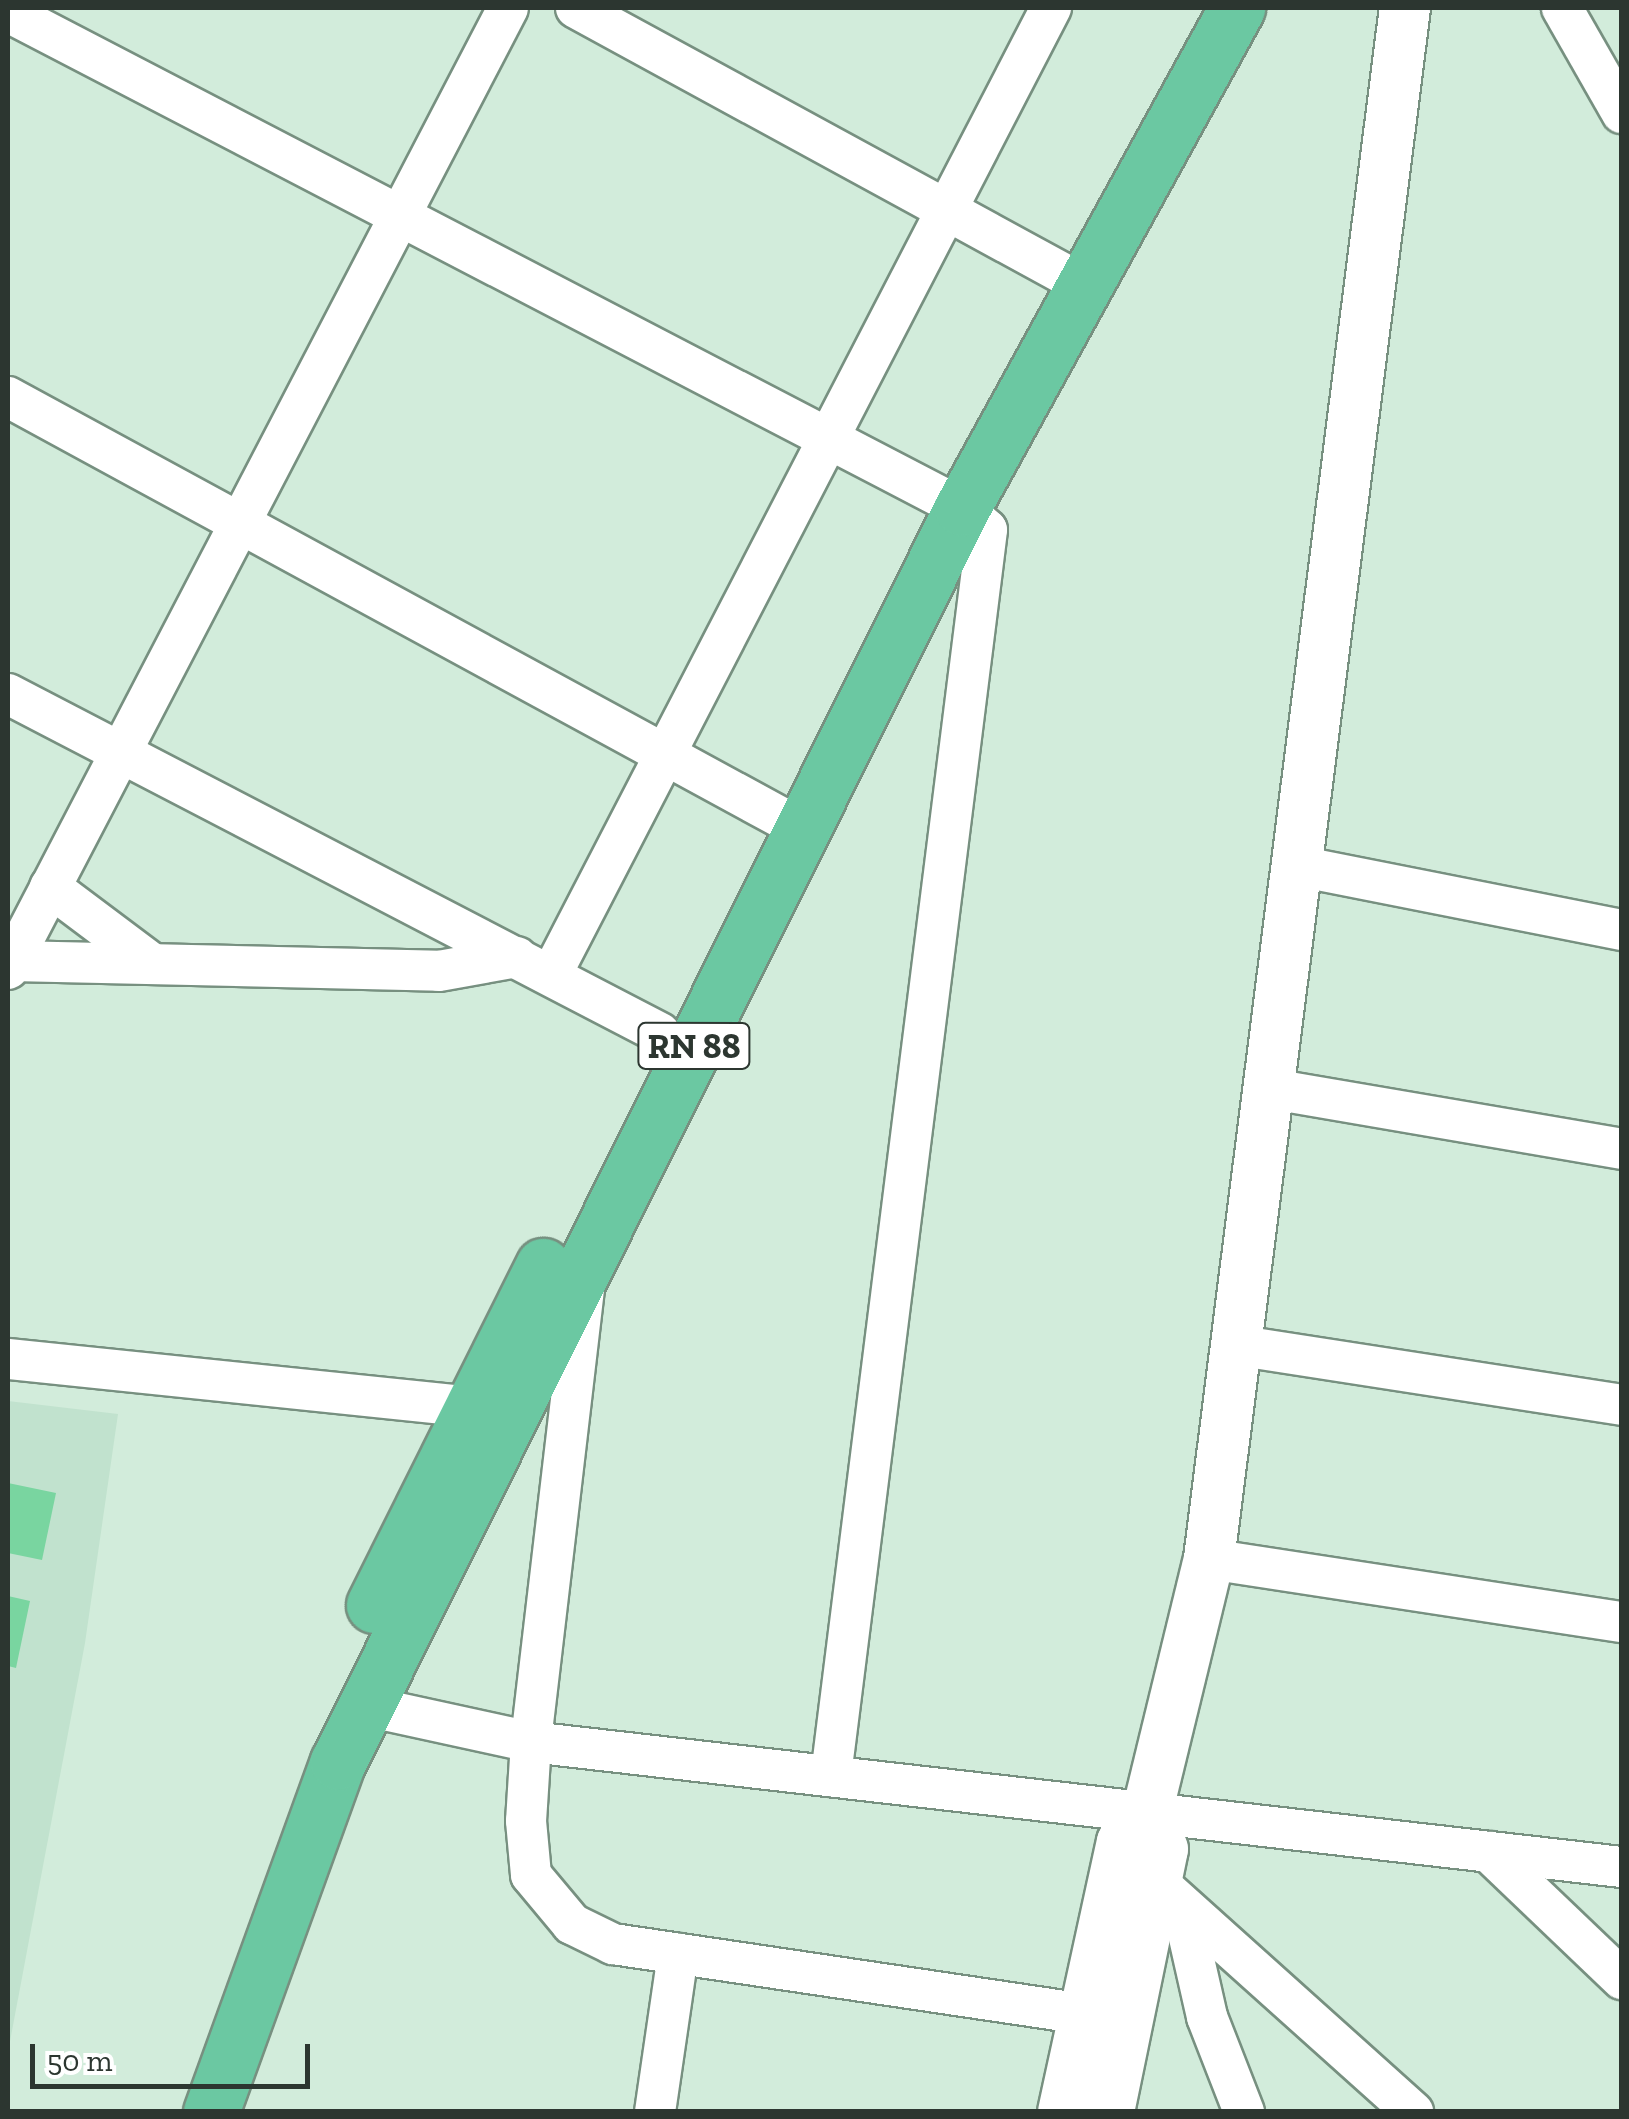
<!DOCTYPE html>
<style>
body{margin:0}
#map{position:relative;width:1629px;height:2119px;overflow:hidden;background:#d2ecdb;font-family:"Zilla Slab",serif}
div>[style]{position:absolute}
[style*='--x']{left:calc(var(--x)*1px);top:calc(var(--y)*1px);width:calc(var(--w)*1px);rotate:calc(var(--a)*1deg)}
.built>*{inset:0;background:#c1e2ce}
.building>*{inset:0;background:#79d5a0}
.roads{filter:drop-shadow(2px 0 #779080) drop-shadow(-2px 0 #779080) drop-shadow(0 2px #779080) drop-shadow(0 -2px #779080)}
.minor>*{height:40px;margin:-20px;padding:0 20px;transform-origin:20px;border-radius:20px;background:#fff}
.tertiary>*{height:50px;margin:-25px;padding:0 25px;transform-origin:25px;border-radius:25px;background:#fff}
.primary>*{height:55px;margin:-27.5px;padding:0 27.5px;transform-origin:27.5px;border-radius:27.5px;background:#6bc8a2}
span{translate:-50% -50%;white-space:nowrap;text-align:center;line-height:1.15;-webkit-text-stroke:8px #fff;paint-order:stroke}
.shield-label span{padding:2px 8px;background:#fff;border:2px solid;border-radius:8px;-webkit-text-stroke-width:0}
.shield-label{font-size:35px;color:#2c3630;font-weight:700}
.frame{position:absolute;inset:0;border:10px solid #2c3630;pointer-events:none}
.scale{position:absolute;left:30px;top:2044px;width:280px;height:45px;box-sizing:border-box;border:5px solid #2c3630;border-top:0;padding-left:12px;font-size:30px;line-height:35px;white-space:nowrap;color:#2c3630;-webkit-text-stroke:8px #fff;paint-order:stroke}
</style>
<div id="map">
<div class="built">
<div style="clip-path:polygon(8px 1401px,118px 1414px,85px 1643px,8px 2052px)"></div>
</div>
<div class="building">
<div style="clip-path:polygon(8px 1483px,56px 1493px,42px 1560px,8px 1553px)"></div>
<div style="clip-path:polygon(8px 1596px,30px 1601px,16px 1668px,8px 1666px)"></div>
</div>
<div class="roads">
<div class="minor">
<div style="--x:576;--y:8;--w:579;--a:28.6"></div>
<div style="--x:1562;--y:8;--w:121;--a:60.3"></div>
<div style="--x:8;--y:12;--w:1075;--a:27.47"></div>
<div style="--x:962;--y:508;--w:33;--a:41"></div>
<div style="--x:987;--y:530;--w:1256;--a:97.14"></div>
<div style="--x:8;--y:397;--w:904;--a:28.55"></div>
<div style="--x:8;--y:694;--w:735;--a:27.47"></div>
<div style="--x:1293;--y:865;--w:335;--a:11.2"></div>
<div style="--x:50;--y:887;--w:125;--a:36.9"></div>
<div style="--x:12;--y:961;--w:427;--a:1.3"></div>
<div style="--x:439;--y:971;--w:79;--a:-10.2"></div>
<div style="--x:8;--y:969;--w:1083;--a:-62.51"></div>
<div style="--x:551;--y:975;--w:1089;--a:-62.66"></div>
<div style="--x:1266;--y:1088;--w:361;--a:9.7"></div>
<div style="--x:584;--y:1289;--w:456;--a:96.7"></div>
<div style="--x:531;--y:1742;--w:79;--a:93.6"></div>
<div style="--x:526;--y:1821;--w:54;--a:84.7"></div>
<div style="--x:531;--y:1875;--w:64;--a:50.1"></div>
<div style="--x:572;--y:1924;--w:46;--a:26"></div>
<div style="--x:613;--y:1944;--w:503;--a:8.45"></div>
<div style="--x:1235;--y:1345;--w:392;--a:8.8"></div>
<div style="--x:8;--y:1359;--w:464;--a:5.9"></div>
<div style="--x:1209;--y:1559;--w:418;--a:8.7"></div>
<div style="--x:366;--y:1706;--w:169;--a:12.3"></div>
<div style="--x:531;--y:1742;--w:1098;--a:6.54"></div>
<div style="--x:1489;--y:1852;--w:184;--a:43.7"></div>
<div style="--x:1158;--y:1883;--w:343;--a:41.9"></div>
<div style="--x:1183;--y:1911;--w:109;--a:77.2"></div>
<div style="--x:1207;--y:2017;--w:102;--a:68.7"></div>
<div style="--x:655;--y:2112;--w:160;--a:-81.7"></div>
</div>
<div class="tertiary">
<div style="--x:1063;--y:2112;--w:276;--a:-77.7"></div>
<div style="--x:1122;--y:1842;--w:38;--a:-49"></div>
<div style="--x:1147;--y:1813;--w:261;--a:-76.3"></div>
<div style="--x:1209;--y:1559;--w:1563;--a:-82.8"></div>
<div style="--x:1109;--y:2112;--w:268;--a:-78.4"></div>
<div style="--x:1163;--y:1849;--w:39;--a:-114"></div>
</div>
<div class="primary">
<div style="--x:374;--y:1605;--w:379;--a:-63.5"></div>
<div style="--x:211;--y:2112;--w:372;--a:-70.1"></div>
<div style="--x:338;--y:1762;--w:1401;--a:-63.54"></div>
<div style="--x:962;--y:508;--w:571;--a:-61.19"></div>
</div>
</div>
<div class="shield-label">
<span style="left:694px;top:1046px">RN 88</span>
</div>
<div class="frame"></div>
<div class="scale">50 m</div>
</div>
